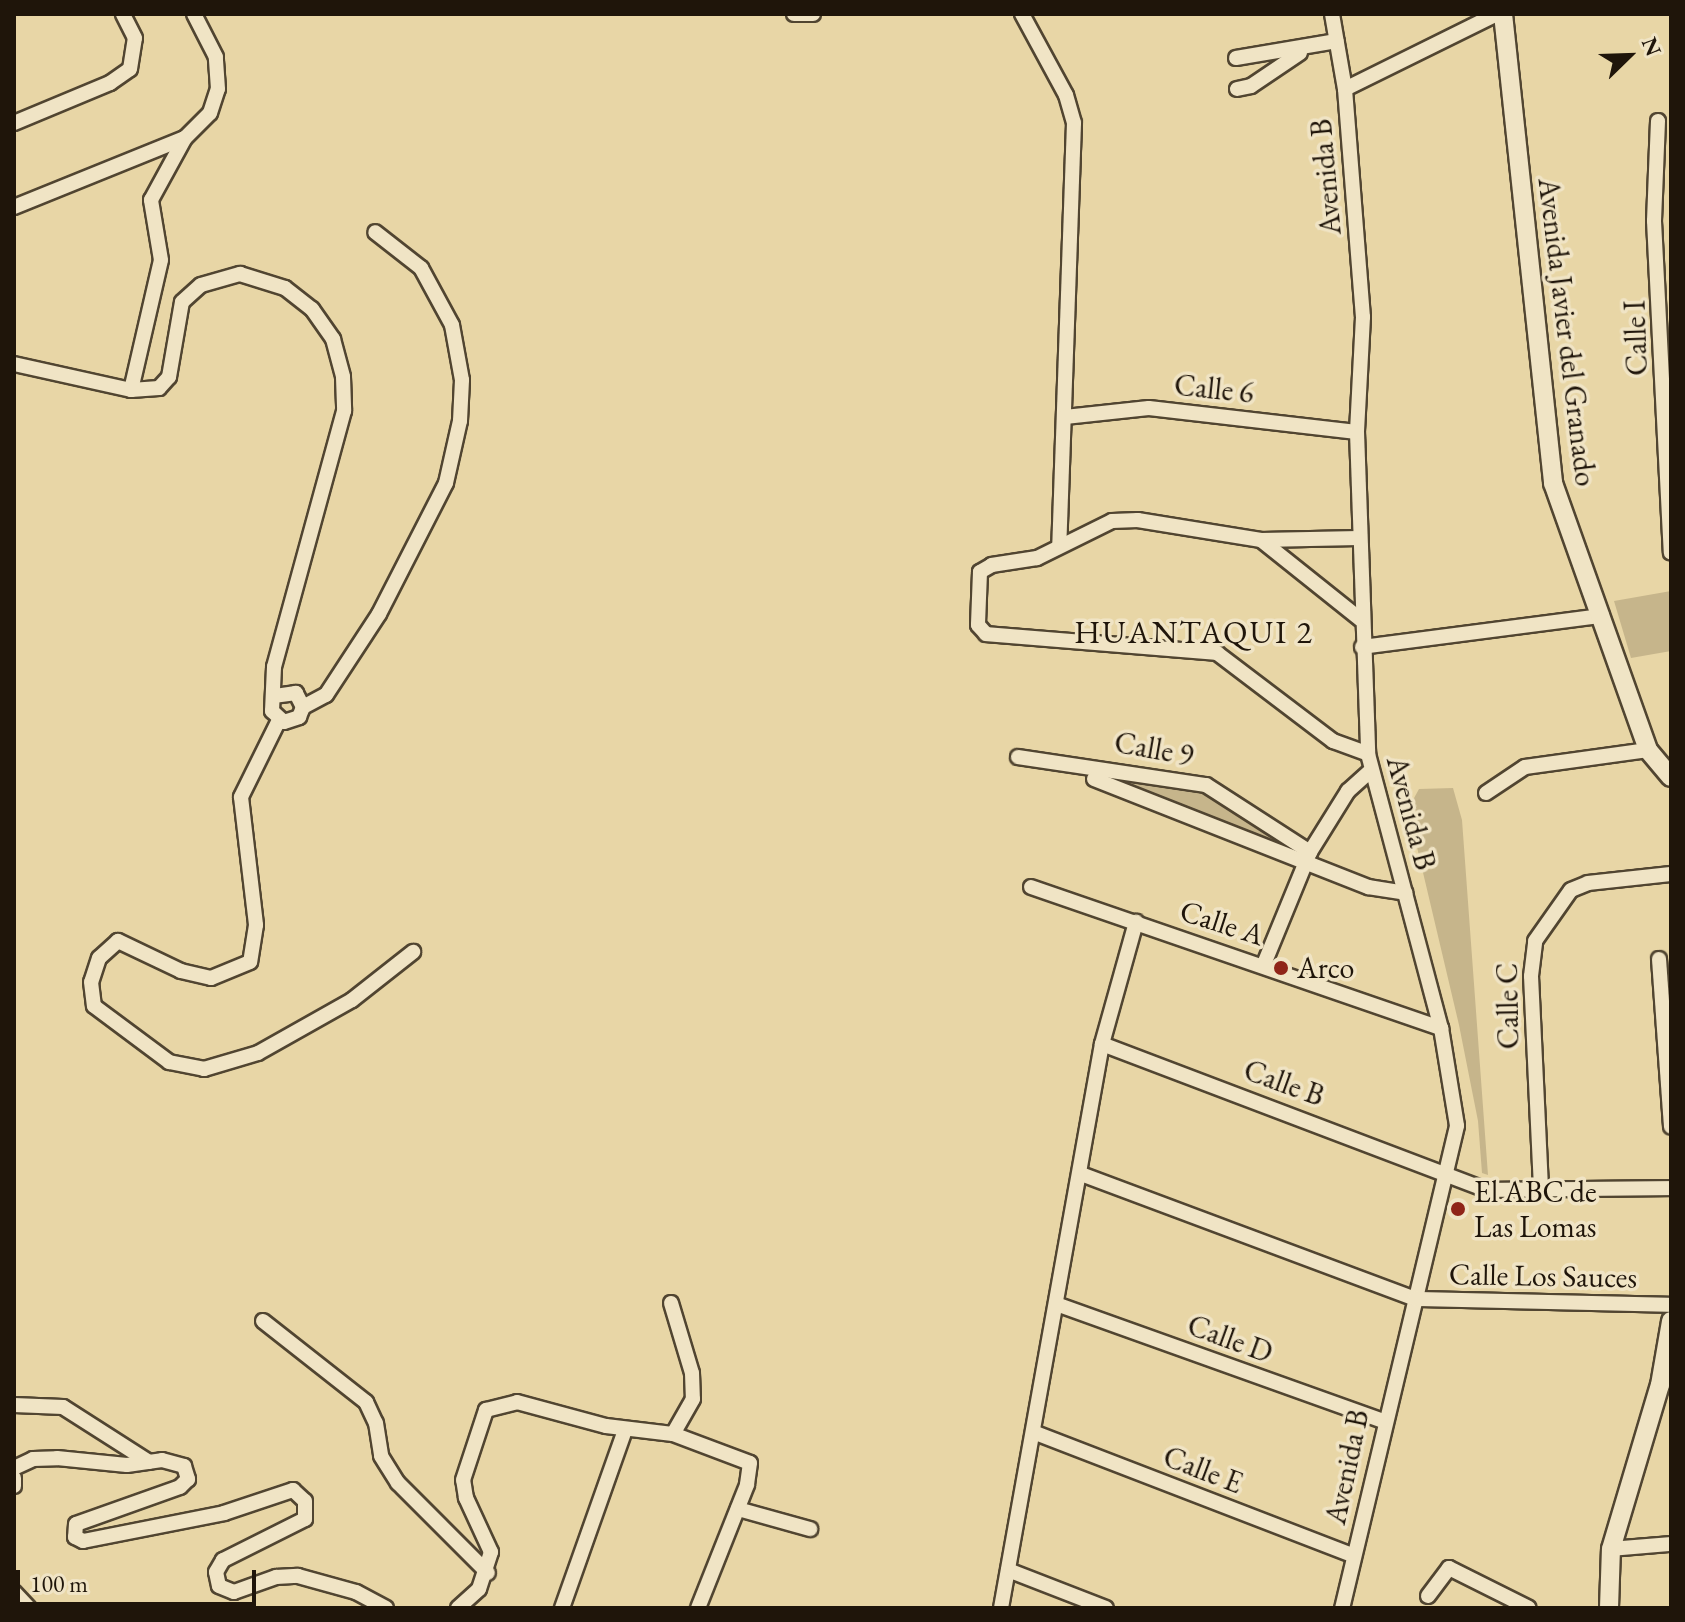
<!DOCTYPE html>
<style>
body{margin:0}
#map{position:relative;width:1685px;height:1622px;overflow:hidden;background:#e8d6a6;font-family:"EB Garamond",serif}
div>[style]{position:absolute}
[style*='--x']{left:calc(var(--x)*1px);top:calc(var(--y)*1px);width:calc(var(--w)*1px);rotate:calc(var(--a)*1deg)}
.green>*{inset:0;background:#c6b58b}
.roads{filter:drop-shadow(2px 0 #514531) drop-shadow(-2px 0 #514531) drop-shadow(0 2px #514531) drop-shadow(0 -2px #514531)}
.minor>*{height:14px;margin:-7px;padding:0 7px;transform-origin:7px;border-radius:7px;background:#f0e4c5}
.tertiary>*{height:18px;margin:-9px;padding:0 9px;transform-origin:9px;border-radius:9px;background:#f0e4c5}
.dots>*{width:22px;height:22px;translate:-50% -50%;box-sizing:border-box;border:4px solid #f0e4c5;border-radius:50%}
span{translate:-50% -50%;white-space:nowrap;text-align:center;line-height:1.15;-webkit-text-stroke:7px #f0e4c5;paint-order:stroke}
.street-label{font-size:30px;color:#1f150a}
.poi-label{font-size:30px;color:#1f150a}
.left{translate:0 -50%;text-align:left}
.neighbourhood-label{font-size:32px;color:#1f150a;letter-spacing:2px}
.frame{position:absolute;inset:0;border:16px solid #1f150a;pointer-events:none}
.north{position:absolute;left:1589px;top:16px;width:80px;height:80px;-webkit-text-stroke:6px #f0e4c5;paint-order:stroke;rotate:67deg;font-size:22px;font-weight:700;line-height:32px;text-align:center;color:#1f150a}
.north::after{content:'';display:block;margin:auto;width:28px;height:36px;background:#1f150a;clip-path:polygon(50% 0,100% 100%,50% 72%,0 100%)}
.scale{position:absolute;left:16px;top:1570px;width:240px;height:36px;box-sizing:border-box;border:4px solid #1f150a;border-top:0;padding-left:10px;font-size:24px;line-height:28px;white-space:nowrap;color:#1f150a;-webkit-text-stroke:6px #f0e4c5;paint-order:stroke}
</style>
<div id="map">
<div class="green">
<div style="clip-path:polygon(1671px 591px,1671px 651px,1631px 658px,1614px 601px)"></div>
<div style="clip-path:polygon(1098px 775px,1206px 793px,1296px 851px)"></div>
<div style="clip-path:polygon(1453px 788px,1462px 820px,1488px 1175px,1482px 1173px,1478px 1121px,1459px 1025px,1408px 809px,1419px 789px)"></div>
</div>
<div class="roads">
<div class="minor">
<div style="--x:794;--y:14;--w:19;--a:0"></div>
<div style="--x:1022;--y:14;--w:92;--a:61.5"></div>
<div style="--x:1066;--y:95;--w:29;--a:74"></div>
<div style="--x:1074;--y:123;--w:423;--a:92"></div>
<div style="--x:1332;--y:14;--w:76;--a:80.2"></div>
<div style="--x:1345;--y:89;--w:229;--a:85.5"></div>
<div style="--x:1363;--y:317;--w:115;--a:93"></div>
<div style="--x:1357;--y:432;--w:322;--a:88"></div>
<div style="--x:1368;--y:754;--w:284;--a:75.1"></div>
<div style="--x:1441;--y:1028;--w:99;--a:80.7"></div>
<div style="--x:1457;--y:1126;--w:496;--a:103.4"></div>
<div style="--x:1236;--y:58;--w:102;--a:-9.6"></div>
<div style="--x:1237;--y:89;--w:14;--a:-12"></div>
<div style="--x:1251;--y:86;--w:59;--a:-34"></div>
<div style="--x:1345;--y:89;--w:169;--a:-26.3"></div>
<div style="--x:1658;--y:121;--w:100;--a:92.3"></div>
<div style="--x:1654;--y:221;--w:332;--a:87.1"></div>
<div style="--x:14;--y:123;--w:104;--a:-22.6"></div>
<div style="--x:110;--y:83;--w:24;--a:-35"></div>
<div style="--x:130;--y:69;--w:31;--a:-81"></div>
<div style="--x:135;--y:38;--w:27;--a:-117"></div>
<div style="--x:14;--y:207;--w:184;--a:-22"></div>
<div style="--x:14;--y:364;--w:120;--a:12.5"></div>
<div style="--x:131;--y:390;--w:28;--a:-4"></div>
<div style="--x:159;--y:388;--w:15;--a:-48"></div>
<div style="--x:169;--y:377;--w:76;--a:-80.2"></div>
<div style="--x:182;--y:302;--w:25;--a:-42"></div>
<div style="--x:201;--y:285;--w:41;--a:-15.8"></div>
<div style="--x:240;--y:274;--w:47;--a:17.3"></div>
<div style="--x:285;--y:288;--w:34;--a:38"></div>
<div style="--x:312;--y:309;--w:37;--a:55"></div>
<div style="--x:333;--y:339;--w:39;--a:75"></div>
<div style="--x:343;--y:377;--w:34;--a:88"></div>
<div style="--x:344;--y:411;--w:265;--a:105.3"></div>
<div style="--x:274;--y:667;--w:44;--a:92.6"></div>
<div style="--x:272;--y:711;--w:16;--a:43"></div>
<div style="--x:284;--y:722;--w:16;--a:-18"></div>
<div style="--x:299;--y:717;--w:11;--a:-68"></div>
<div style="--x:303;--y:707;--w:16;--a:-117"></div>
<div style="--x:296;--y:693;--w:21;--a:172"></div>
<div style="--x:131;--y:390;--w:133;--a:-77"></div>
<div style="--x:161;--y:260;--w:61;--a:-99.5"></div>
<div style="--x:151;--y:200;--w:71;--a:-61.3"></div>
<div style="--x:185;--y:138;--w:35;--a:-45"></div>
<div style="--x:210;--y:113;--w:25;--a:-72"></div>
<div style="--x:218;--y:89;--w:32;--a:-94"></div>
<div style="--x:216;--y:57;--w:48;--a:-117.1"></div>
<div style="--x:1065;--y:417;--w:84;--a:-6.1"></div>
<div style="--x:1149;--y:408;--w:209;--a:6.6"></div>
<div style="--x:1359;--y:538;--w:98;--a:178.8"></div>
<div style="--x:1261;--y:540;--w:125;--a:-170.8"></div>
<div style="--x:1138;--y:520;--w:26;--a:178"></div>
<div style="--x:1112;--y:521;--w:84;--a:153.7"></div>
<div style="--x:1037;--y:558;--w:46;--a:171.2"></div>
<div style="--x:992;--y:565;--w:14;--a:150"></div>
<div style="--x:980;--y:572;--w:53;--a:92.2"></div>
<div style="--x:978;--y:625;--w:12;--a:48"></div>
<div style="--x:986;--y:634;--w:232;--a:4.7"></div>
<div style="--x:1217;--y:653;--w:146;--a:37.2"></div>
<div style="--x:1333;--y:741;--w:37;--a:20"></div>
<div style="--x:1261;--y:540;--w:127;--a:38.6"></div>
<div style="--x:1362;--y:647;--w:242;--a:-7.4"></div>
<div style="--x:303;--y:707;--w:26;--a:-28"></div>
<div style="--x:326;--y:695;--w:97;--a:-56.8"></div>
<div style="--x:379;--y:614;--w:147;--a:-62.9"></div>
<div style="--x:446;--y:483;--w:64;--a:-77.3"></div>
<div style="--x:460;--y:421;--w:41;--a:-87.2"></div>
<div style="--x:462;--y:380;--w:56;--a:-100.3"></div>
<div style="--x:452;--y:325;--w:65;--a:-118.5"></div>
<div style="--x:421;--y:268;--w:58;--a:-142"></div>
<div style="--x:279;--y:720;--w:86;--a:116.3"></div>
<div style="--x:241;--y:797;--w:129;--a:83.3"></div>
<div style="--x:256;--y:925;--w:37;--a:99"></div>
<div style="--x:250;--y:962;--w:42;--a:157.7"></div>
<div style="--x:211;--y:978;--w:31;--a:-167"></div>
<div style="--x:181;--y:971;--w:70;--a:-154.5"></div>
<div style="--x:118;--y:941;--w:25;--a:138"></div>
<div style="--x:99;--y:958;--w:25;--a:108"></div>
<div style="--x:91;--y:982;--w:24;--a:83"></div>
<div style="--x:94;--y:1006;--w:94;--a:36.7"></div>
<div style="--x:169;--y:1062;--w:36;--a:11"></div>
<div style="--x:204;--y:1069;--w:56;--a:-16.5"></div>
<div style="--x:258;--y:1053;--w:108;--a:-29.4"></div>
<div style="--x:352;--y:1000;--w:78;--a:-38.2"></div>
<div style="--x:1018;--y:757;--w:190;--a:8.5"></div>
<div style="--x:1206;--y:785;--w:124;--a:32.8"></div>
<div style="--x:1094;--y:779;--w:295;--a:21.5"></div>
<div style="--x:1368;--y:887;--w:38;--a:9"></div>
<div style="--x:1486;--y:793;--w:47;--a:-33.7"></div>
<div style="--x:1525;--y:767;--w:124;--a:-7.9"></div>
<div style="--x:1031;--y:887;--w:434;--a:19"></div>
<div style="--x:1659;--y:959;--w:168;--a:85.9"></div>
<div style="--x:1264;--y:964;--w:121;--a:-67.7"></div>
<div style="--x:1310;--y:852;--w:72;--a:-58.1"></div>
<div style="--x:1348;--y:791;--w:31;--a:-42"></div>
<div style="--x:1102;--y:1044;--w:412;--a:20.8"></div>
<div style="--x:1487;--y:1190;--w:184;--a:-0.6"></div>
<div style="--x:1081;--y:1174;--w:357;--a:20.5"></div>
<div style="--x:1415;--y:1299;--w:256;--a:1.3"></div>
<div style="--x:1541;--y:1188;--w:212;--a:-92.7"></div>
<div style="--x:1531;--y:976;--w:35;--a:-83"></div>
<div style="--x:1535;--y:941;--w:62;--a:-54.8"></div>
<div style="--x:1571;--y:890;--w:18;--a:-22"></div>
<div style="--x:1588;--y:883;--w:83;--a:-6.2"></div>
<div style="--x:671;--y:1303;--w:73;--a:73.3"></div>
<div style="--x:692;--y:1373;--w:26;--a:88"></div>
<div style="--x:693;--y:1399;--w:40;--a:119.7"></div>
<div style="--x:1059;--y:1305;--w:344;--a:19.7"></div>
<div style="--x:263;--y:1321;--w:131;--a:38.2"></div>
<div style="--x:366;--y:1402;--w:23;--a:65"></div>
<div style="--x:376;--y:1423;--w:33;--a:81"></div>
<div style="--x:381;--y:1456;--w:32;--a:58"></div>
<div style="--x:398;--y:1483;--w:127;--a:45"></div>
<div style="--x:14;--y:1405;--w:49;--a:2.3"></div>
<div style="--x:63;--y:1407;--w:102;--a:32.6"></div>
<div style="--x:1033;--y:1432;--w:344;--a:21.1"></div>
<div style="--x:14;--y:1468;--w:21;--a:-25"></div>
<div style="--x:33;--y:1459;--w:24;--a:-2"></div>
<div style="--x:57;--y:1458;--w:70;--a:5.7"></div>
<div style="--x:127;--y:1465;--w:35;--a:-8"></div>
<div style="--x:162;--y:1460;--w:23;--a:15"></div>
<div style="--x:184;--y:1466;--w:14;--a:73"></div>
<div style="--x:188;--y:1479;--w:11;--a:135"></div>
<div style="--x:180;--y:1487;--w:110;--a:160.4"></div>
<div style="--x:76;--y:1524;--w:13;--a:94"></div>
<div style="--x:75;--y:1537;--w:9;--a:27"></div>
<div style="--x:83;--y:1541;--w:144;--a:-11.2"></div>
<div style="--x:224;--y:1513;--w:73;--a:-18.4"></div>
<div style="--x:293;--y:1490;--w:16;--a:43"></div>
<div style="--x:305;--y:1501;--w:18;--a:90"></div>
<div style="--x:305;--y:1519;--w:92;--a:153.4"></div>
<div style="--x:223;--y:1560;--w:14;--a:120"></div>
<div style="--x:216;--y:1572;--w:14;--a:78"></div>
<div style="--x:219;--y:1586;--w:16;--a:22"></div>
<div style="--x:234;--y:1592;--w:45;--a:-19.7"></div>
<div style="--x:276;--y:1577;--w:22;--a:-3"></div>
<div style="--x:298;--y:1576;--w:60;--a:15.4"></div>
<div style="--x:356;--y:1592;--w:34;--a:28"></div>
<div style="--x:14;--y:1478;--w:8;--a:90"></div>
<div style="--x:738;--y:1509;--w:75;--a:15.5"></div>
<div style="--x:1611;--y:1549;--w:60;--a:-4.8"></div>
<div style="--x:1008;--y:1570;--w:105;--a:21.2"></div>
<div style="--x:14;--y:1592;--w:22;--a:47"></div>
<div style="--x:1428;--y:1596;--w:35;--a:-53"></div>
<div style="--x:1449;--y:1568;--w:89;--a:26.6"></div>
<div style="--x:458;--y:1608;--w:28;--a:-42"></div>
<div style="--x:479;--y:1589;--w:39;--a:-72"></div>
<div style="--x:491;--y:1552;--w:60;--a:-114.8"></div>
<div style="--x:466;--y:1498;--w:18;--a:-99"></div>
<div style="--x:463;--y:1480;--w:74;--a:-71.8"></div>
<div style="--x:486;--y:1410;--w:32;--a:-14"></div>
<div style="--x:517;--y:1402;--w:92;--a:15.1"></div>
<div style="--x:606;--y:1426;--w:67;--a:6.8"></div>
<div style="--x:673;--y:1434;--w:82;--a:20.6"></div>
<div style="--x:750;--y:1463;--w:22;--a:98"></div>
<div style="--x:747;--y:1485;--w:132;--a:111.7"></div>
<div style="--x:562;--y:1608;--w:189;--a:-70.5"></div>
<div style="--x:1001;--y:1608;--w:573;--a:-79.85"></div>
<div style="--x:1102;--y:1044;--w:127;--a:-74.4"></div>
</div>
<div class="tertiary">
<div style="--x:1503;--y:14;--w:472;--a:83.9"></div>
<div style="--x:1553;--y:483;--w:283;--a:70.4"></div>
<div style="--x:1648;--y:750;--w:35;--a:50"></div>
<div style="--x:1609;--y:1608;--w:59;--a:-88.1"></div>
<div style="--x:1611;--y:1549;--w:171;--a:-73.4"></div>
<div style="--x:1660;--y:1385;--w:65;--a:-80.2"></div>
</div>
</div>
<div class="dots">
<div style="left:1281px;top:968px;background:#8f2418"></div>
<div style="left:1458px;top:1209px;background:#8f2418"></div>
</div>
<div class="street-label">
<span style="left:1326px;top:177px;rotate:-95deg">Avenida B</span>
<span style="left:1567px;top:332px;rotate:83deg">Avenida Javier del Granado</span>
<span style="left:1636px;top:338px;rotate:-92deg">Calle I</span>
<span style="left:1214px;top:389px;rotate:6deg">Calle 6</span>
<span style="left:1154px;top:749px;rotate:10deg">Calle 9</span>
<span style="left:1411px;top:813px;rotate:75deg">Avenida B</span>
<span style="left:1222px;top:923px;rotate:18deg">Calle A</span>
<span style="left:1508px;top:1006px;rotate:-91deg">Calle C</span>
<span style="left:1284px;top:1083px;rotate:20deg">Calle B</span>
<span style="left:1543px;top:1276px;rotate:1deg">Calle Los Sauces</span>
<span style="left:1230px;top:1339px;rotate:20deg">Calle D</span>
<span style="left:1347px;top:1467px;rotate:-78deg">Avenida B</span>
<span style="left:1203px;top:1470px;rotate:21deg">Calle E</span>
</div>
<div class="poi-label">
<span class="left" style="left:1297px;top:968px">Arco</span>
<span class="left" style="left:1474px;top:1209px">El ABC de<br>Las Lomas</span>
</div>
<div class="neighbourhood-label">
<span style="left:1194px;top:632px">HUANTAQUI 2</span>
</div>
<div class="frame"></div>
<div class="north">N</div>
<div class="scale">100 m</div>
</div>
